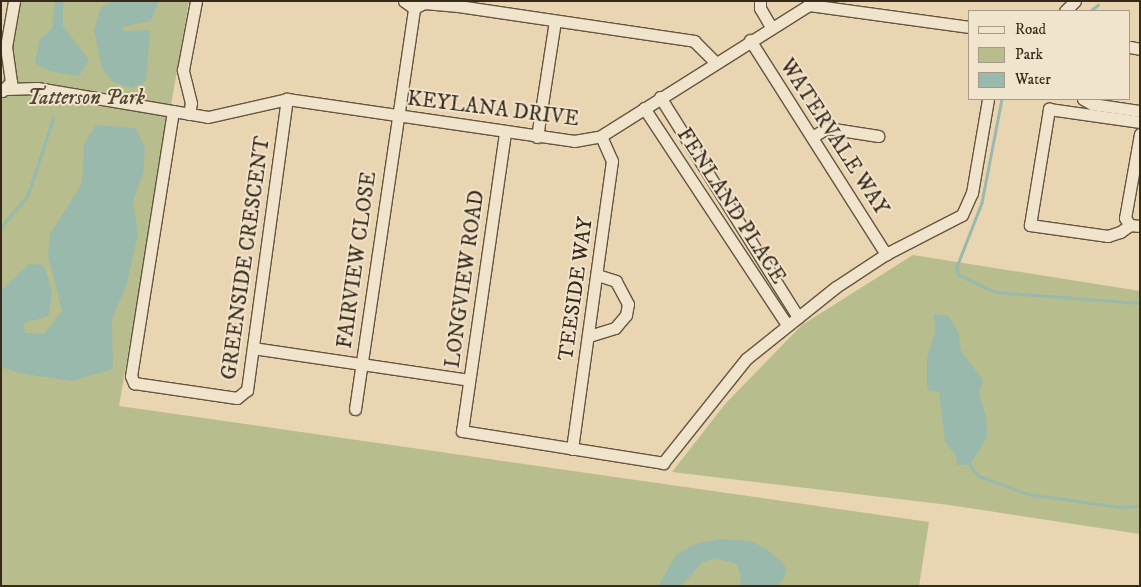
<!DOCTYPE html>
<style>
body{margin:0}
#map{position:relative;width:1141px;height:587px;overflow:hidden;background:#ead5b2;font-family:"IM FELL DW Pica",serif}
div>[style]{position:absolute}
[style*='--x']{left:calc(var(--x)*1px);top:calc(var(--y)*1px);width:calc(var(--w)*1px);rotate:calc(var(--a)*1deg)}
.green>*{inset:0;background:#b7bd8c}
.water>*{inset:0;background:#98b9ac}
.stream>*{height:2.5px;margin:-1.25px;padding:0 1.25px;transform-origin:1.25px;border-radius:1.25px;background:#98b9ac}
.roads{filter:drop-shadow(1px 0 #645541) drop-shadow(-1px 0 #645541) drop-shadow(0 1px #645541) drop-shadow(0 -1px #645541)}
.minor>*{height:11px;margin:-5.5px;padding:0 5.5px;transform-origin:5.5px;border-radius:5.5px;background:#f1e4cd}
span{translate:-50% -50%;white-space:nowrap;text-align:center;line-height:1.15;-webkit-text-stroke:4px #f1e4cd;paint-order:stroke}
.park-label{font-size:21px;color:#514732;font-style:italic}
.street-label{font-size:21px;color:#372a1b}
.frame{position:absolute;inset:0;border:2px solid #372a1b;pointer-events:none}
.legend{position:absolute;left:968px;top:10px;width:162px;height:90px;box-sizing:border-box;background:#f1e4cd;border:1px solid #a79a86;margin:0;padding:6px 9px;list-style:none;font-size:15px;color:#372a1b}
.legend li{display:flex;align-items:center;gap:10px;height:25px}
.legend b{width:25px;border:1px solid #a79a86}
</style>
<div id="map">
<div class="green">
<div style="clip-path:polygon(19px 1px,189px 1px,119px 406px,929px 522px,919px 586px,1px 586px,1px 89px)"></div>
<div style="clip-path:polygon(913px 255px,1140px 291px,1140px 534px,949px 505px,672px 472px,726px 403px,802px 325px)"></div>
</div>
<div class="water">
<div style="clip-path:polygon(55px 1px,63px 1px,63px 26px,89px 60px,79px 76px,49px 71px,35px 63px,40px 39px,52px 29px)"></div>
<div style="clip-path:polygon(111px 1px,159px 1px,151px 21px,122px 27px,123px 31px,150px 30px,146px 81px,132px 88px,113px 82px,102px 68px,94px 31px,100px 9px)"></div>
<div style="clip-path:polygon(96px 125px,135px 128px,145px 147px,143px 174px,133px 201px,138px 235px,126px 286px,112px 319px,113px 369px,71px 381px,20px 373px,1px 367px,1px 291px,29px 264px,44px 265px,52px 292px,49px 316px,24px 323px,25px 333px,44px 334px,62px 311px,48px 256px,50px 234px,82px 183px,84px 144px)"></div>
<div style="clip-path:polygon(934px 314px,948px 316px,958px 331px,961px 351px,983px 380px,979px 394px,986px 416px,987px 437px,970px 465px,957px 465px,956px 456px,945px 441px,939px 392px,927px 390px,927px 358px,935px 332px)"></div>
<div style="clip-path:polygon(720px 539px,750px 541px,765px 548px,783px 563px,786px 568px,784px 579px,776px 586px,740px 586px,741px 577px,737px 564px,715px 558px,703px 562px,681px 586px,658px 586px,677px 554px,697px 543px)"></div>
</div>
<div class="stream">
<div style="--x:1090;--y:11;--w:10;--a:-37"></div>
<div style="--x:1002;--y:99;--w:106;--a:100.9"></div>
<div style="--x:982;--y:203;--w:69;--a:111.3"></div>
<div style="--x:957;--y:267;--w:8;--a:76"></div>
<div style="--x:959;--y:275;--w:40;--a:25"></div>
<div style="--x:995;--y:292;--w:145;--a:4.3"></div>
<div style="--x:1;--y:227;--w:42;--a:-49.8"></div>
<div style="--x:28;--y:195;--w:81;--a:-72"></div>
<div style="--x:970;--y:465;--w:14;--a:51"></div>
<div style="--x:979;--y:476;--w:52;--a:20.2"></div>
<div style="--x:1028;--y:494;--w:92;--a:8.1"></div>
<div style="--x:1119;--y:507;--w:21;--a:-3"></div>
</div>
<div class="roads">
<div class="minor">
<div style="--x:404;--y:1;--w:12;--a:35"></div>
<div style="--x:414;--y:8;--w:11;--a:-27"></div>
<div style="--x:424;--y:3;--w:34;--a:5"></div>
<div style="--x:458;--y:6;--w:239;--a:8.4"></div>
<div style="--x:694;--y:41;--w:31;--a:45"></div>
<div style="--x:760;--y:1;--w:7;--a:90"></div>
<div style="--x:760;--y:8;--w:22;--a:60"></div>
<div style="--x:1065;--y:11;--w:14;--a:-45"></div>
<div style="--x:750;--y:40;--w:254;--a:57.6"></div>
<div style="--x:1130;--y:47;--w:10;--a:11"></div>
<div style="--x:6;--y:89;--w:31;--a:-2"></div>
<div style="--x:37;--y:88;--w:173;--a:9.6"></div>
<div style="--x:208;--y:117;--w:81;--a:-12.8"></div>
<div style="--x:287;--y:99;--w:290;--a:8.3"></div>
<div style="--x:574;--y:141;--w:27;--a:-10"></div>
<div style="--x:601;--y:136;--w:246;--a:-32.2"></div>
<div style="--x:809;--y:5;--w:162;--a:7.8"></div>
<div style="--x:2;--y:91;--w:13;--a:-45"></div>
<div style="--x:11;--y:82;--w:35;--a:-98"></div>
<div style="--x:6;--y:47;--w:47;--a:-80.1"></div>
<div style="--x:660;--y:97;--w:260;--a:57.9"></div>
<div style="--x:1083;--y:99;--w:10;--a:29"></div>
<div style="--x:1092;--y:104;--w:49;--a:8.3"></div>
<div style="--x:644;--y:108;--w:260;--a:56.6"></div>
<div style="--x:173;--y:111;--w:268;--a:99"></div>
<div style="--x:131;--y:376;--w:8;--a:67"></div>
<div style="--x:134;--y:383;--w:104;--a:8.3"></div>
<div style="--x:237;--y:398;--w:13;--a:-39"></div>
<div style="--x:247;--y:390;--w:294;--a:-82.2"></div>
<div style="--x:189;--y:114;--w:11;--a:-80"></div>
<div style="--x:191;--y:103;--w:34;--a:-104"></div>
<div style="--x:183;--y:70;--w:70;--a:-79.3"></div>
<div style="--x:505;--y:133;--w:301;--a:98.2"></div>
<div style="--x:462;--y:431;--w:204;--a:9"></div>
<div style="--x:663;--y:463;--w:133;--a:-51.4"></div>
<div style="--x:746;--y:359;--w:115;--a:-38.7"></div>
<div style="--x:836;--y:287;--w:60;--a:-33.4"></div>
<div style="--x:886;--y:254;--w:85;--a:-27.2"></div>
<div style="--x:962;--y:215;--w:24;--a:-66"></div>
<div style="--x:972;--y:193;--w:95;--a:-80.3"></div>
<div style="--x:1140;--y:134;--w:85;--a:100.1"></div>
<div style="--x:1125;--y:218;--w:9;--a:54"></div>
<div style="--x:1130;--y:225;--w:10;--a:6"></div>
<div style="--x:537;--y:137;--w:117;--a:-81.2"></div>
<div style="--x:812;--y:137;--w:17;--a:-31"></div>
<div style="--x:827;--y:128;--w:52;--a:8.9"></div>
<div style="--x:1130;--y:225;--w:12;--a:145"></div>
<div style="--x:1120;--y:232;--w:13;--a:162"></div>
<div style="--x:1108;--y:236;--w:79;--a:-172"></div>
<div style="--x:1030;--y:225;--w:118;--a:-80.7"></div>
<div style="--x:1049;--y:109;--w:92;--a:8.1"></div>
<div style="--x:589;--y:336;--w:27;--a:-17"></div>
<div style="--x:615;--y:328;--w:17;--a:-50"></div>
<div style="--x:626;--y:315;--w:11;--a:-80"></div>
<div style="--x:628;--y:304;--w:26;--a:-118"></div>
<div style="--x:616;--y:281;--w:19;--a:-162"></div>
<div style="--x:253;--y:348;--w:218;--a:8.4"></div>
<div style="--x:355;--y:409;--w:405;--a:-81.6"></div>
<div style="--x:572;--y:449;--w:291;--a:-82.1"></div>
<div style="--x:612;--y:161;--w:27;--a:-114"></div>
</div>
</div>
<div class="park-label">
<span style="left:86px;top:98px">Tatterson Park</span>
</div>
<div class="street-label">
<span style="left:493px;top:109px;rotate:7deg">KEYLANA DRIVE</span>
<span style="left:834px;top:137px;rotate:57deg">WATERVALE WAY</span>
<span style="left:731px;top:206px;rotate:57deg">FENLAND PLACE</span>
<span style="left:246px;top:258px;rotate:-82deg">GREENSIDE CRESCENT</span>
<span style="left:357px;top:260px;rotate:-82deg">FAIRVIEW CLOSE</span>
<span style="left:465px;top:279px;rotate:-82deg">LONGVIEW ROAD</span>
<span style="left:576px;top:289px;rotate:-82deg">TEESIDE WAY</span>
</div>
<div class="frame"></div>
<ul class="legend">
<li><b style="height:6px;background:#f1e4cd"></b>Road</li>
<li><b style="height:14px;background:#b7bd8c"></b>Park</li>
<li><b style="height:14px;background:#98b9ac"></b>Water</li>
</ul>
</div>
